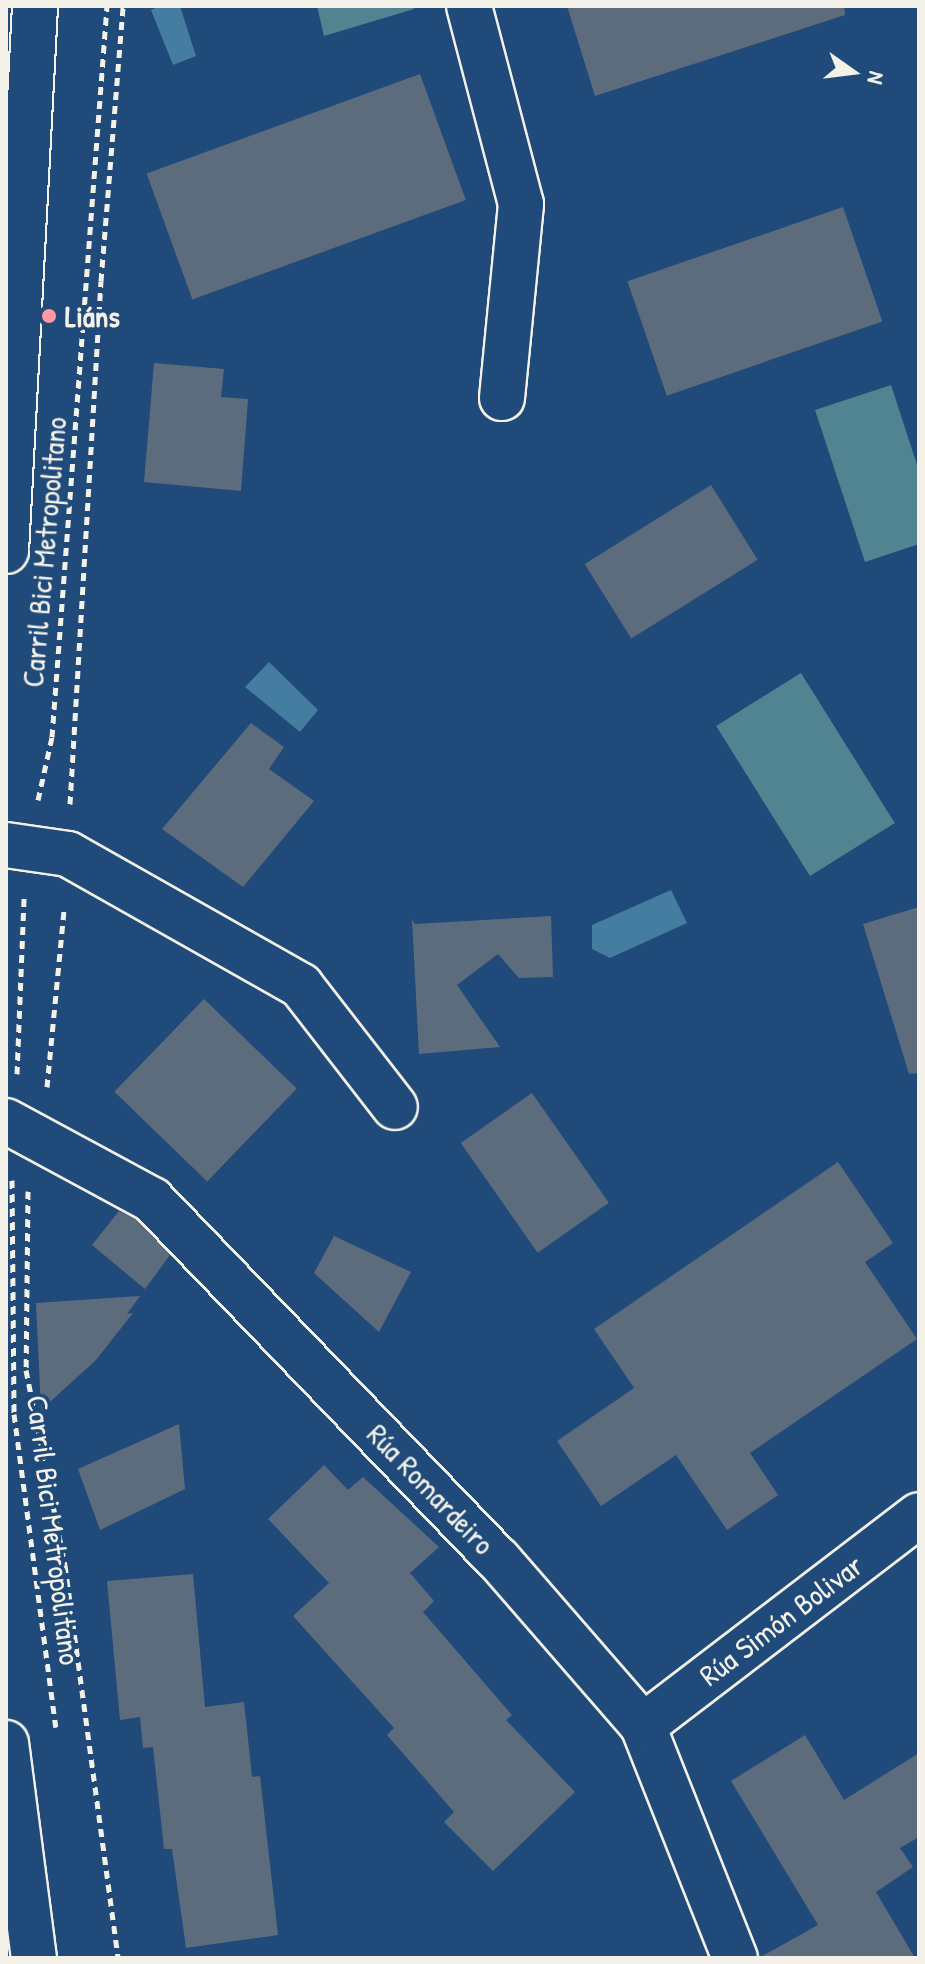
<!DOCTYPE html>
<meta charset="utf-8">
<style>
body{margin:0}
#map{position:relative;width:925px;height:1964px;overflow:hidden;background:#1f4a7a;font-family:"Patrick Hand",sans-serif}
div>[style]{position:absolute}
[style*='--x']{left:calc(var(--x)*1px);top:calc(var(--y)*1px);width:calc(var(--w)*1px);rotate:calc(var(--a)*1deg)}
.green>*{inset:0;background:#518491;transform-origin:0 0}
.water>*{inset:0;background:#447d9f}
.building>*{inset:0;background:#5d6c7d;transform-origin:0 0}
.path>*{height:5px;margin-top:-2.5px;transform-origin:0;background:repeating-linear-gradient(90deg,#f4f1e8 0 8px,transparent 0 14px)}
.roads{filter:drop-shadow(2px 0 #f4f1e8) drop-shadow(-2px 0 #f4f1e8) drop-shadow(0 2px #f4f1e8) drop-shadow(0 -2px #f4f1e8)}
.street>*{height:44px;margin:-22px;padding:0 22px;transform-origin:22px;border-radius:22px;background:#1f4a7a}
.secondary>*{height:44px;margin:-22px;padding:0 22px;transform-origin:22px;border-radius:22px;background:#1f4a7a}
.dots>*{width:22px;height:22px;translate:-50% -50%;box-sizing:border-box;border:4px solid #1f4a7a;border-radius:50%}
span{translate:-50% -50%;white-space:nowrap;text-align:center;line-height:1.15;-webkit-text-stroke:7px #1f4a7a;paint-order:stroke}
.poi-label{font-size:30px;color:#f4f1e8;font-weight:700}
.left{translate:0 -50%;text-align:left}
.street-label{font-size:30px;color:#f4f1e8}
.frame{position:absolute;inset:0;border:8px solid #f4f1e8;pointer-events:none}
.north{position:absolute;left:813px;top:32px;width:80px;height:80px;-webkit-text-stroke:6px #1f4a7a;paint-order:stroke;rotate:104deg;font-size:22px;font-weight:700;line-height:32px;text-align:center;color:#f4f1e8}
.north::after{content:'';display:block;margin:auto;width:28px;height:36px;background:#f4f1e8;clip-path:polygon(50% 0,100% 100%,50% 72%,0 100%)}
</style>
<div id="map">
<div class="green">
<div style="clip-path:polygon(317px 6px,413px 6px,414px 9px,324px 36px)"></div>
<div style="clip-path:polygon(891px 385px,919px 471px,919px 544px,865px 562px,815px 410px)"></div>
<div style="left:801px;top:673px;width:177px;height:100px;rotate:58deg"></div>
</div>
<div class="water">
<div style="clip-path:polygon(159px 6px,180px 6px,196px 56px,173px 65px,151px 10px)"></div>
<div style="clip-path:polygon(269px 662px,318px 710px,300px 732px,245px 687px)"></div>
<div style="clip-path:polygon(671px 890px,687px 923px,610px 958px,592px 949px,592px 925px)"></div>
</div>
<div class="building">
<div style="clip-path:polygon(567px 6px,844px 6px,845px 15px,595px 96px)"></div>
<div style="left:420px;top:74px;width:134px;height:291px;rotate:70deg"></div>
<div style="left:843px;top:207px;width:121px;height:228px;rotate:71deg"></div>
<div style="clip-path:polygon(154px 363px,224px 369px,221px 397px,248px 399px,241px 491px,144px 482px)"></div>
<div style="left:711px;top:485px;width:88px;height:149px;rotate:58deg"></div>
<div style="clip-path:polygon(251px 723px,284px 747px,269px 769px,314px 801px,243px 887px,162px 829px)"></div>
<div style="clip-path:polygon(919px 907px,919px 1073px,909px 1074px,863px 924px)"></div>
<div style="clip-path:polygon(551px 916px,553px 977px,519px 978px,498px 954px,457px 985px,500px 1047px,419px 1054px,412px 919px,415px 924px)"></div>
<div style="left:204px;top:999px;width:129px;height:129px;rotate:44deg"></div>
<div style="left:532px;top:1093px;width:134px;height:87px;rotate:55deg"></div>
<div style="clip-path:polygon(838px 1162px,893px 1243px,865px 1262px,917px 1339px,750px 1453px,778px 1495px,727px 1530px,676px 1455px,601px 1506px,557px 1441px,634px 1388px,594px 1329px)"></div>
<div style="clip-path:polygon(119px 1211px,137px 1220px,170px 1255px,145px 1289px,92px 1245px)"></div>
<div style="clip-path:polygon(334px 1236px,411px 1272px,379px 1332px,314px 1273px)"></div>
<div style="clip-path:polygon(140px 1296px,127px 1314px,133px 1313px,96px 1360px,41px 1410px,36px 1303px)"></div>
<div style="clip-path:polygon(179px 1424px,185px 1489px,100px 1530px,78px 1469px)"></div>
<div style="clip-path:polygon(324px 1465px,348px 1490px,363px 1477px,439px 1547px,410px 1573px,434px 1601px,423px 1612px,512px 1715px,506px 1720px,575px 1792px,493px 1871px,444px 1822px,454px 1812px,387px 1735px,394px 1728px,293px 1616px,329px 1583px,268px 1519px)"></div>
<div style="clip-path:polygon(193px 1574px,205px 1707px,244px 1702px,252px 1777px,260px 1776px,278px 1935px,186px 1948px,172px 1849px,164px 1849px,153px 1747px,143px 1748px,140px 1717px,120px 1720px,107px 1581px)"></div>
<div style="clip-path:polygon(805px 1735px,844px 1800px,919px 1753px,919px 1837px,900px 1848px,913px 1867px,876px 1892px,915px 1958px,759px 1958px,818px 1925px,731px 1781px)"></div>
</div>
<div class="path">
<div style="--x:38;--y:800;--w:65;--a:-77.5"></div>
<div style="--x:52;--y:737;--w:733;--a:-85.7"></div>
<div style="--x:70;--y:804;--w:524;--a:-86.61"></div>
<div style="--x:101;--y:281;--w:276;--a:-85.4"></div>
<div style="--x:17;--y:1074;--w:177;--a:-87.7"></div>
<div style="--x:47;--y:1087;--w:178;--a:-84.5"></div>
<div style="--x:12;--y:1180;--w:234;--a:89.5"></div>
<div style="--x:14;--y:1414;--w:316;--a:82.4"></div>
<div style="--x:28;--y:1191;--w:179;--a:90.6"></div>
<div style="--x:26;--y:1370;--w:199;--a:78.7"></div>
<div style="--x:65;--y:1565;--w:397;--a:82.3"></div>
</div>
<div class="roads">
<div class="street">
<div style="--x:469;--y:6;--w:205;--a:75.3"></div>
<div style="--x:521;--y:204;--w:195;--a:95.6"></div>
<div style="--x:6;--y:845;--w:63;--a:8.3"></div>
<div style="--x:68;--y:854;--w:268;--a:29.5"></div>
<div style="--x:301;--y:986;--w:153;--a:52.2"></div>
<div style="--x:6;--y:1121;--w:166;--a:28.4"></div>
<div style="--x:152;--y:1200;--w:499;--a:46.1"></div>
<div style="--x:498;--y:1559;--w:221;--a:49"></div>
<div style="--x:643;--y:1726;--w:250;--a:68.4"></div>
<div style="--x:643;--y:1726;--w:347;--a:-37.4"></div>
</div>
<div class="secondary">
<div style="--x:6;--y:551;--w:546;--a:-86.95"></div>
<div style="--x:6;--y:1743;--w:217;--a:82.6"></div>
</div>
</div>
<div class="dots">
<div style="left:49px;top:316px;background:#ff9aa2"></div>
</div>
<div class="poi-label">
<span class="left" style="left:65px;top:316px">Liáns</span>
</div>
<div class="street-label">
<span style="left:44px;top:552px;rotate:-85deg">Carril Bici Metropolitano</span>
<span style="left:431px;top:1489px;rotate:46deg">Rúa Romardeiro</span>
<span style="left:54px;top:1530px;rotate:83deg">Carril Bici Metropolitano</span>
<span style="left:781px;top:1620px;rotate:-37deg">Rúa Simón Bolivar</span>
</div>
<div class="frame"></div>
<div class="north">N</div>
</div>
